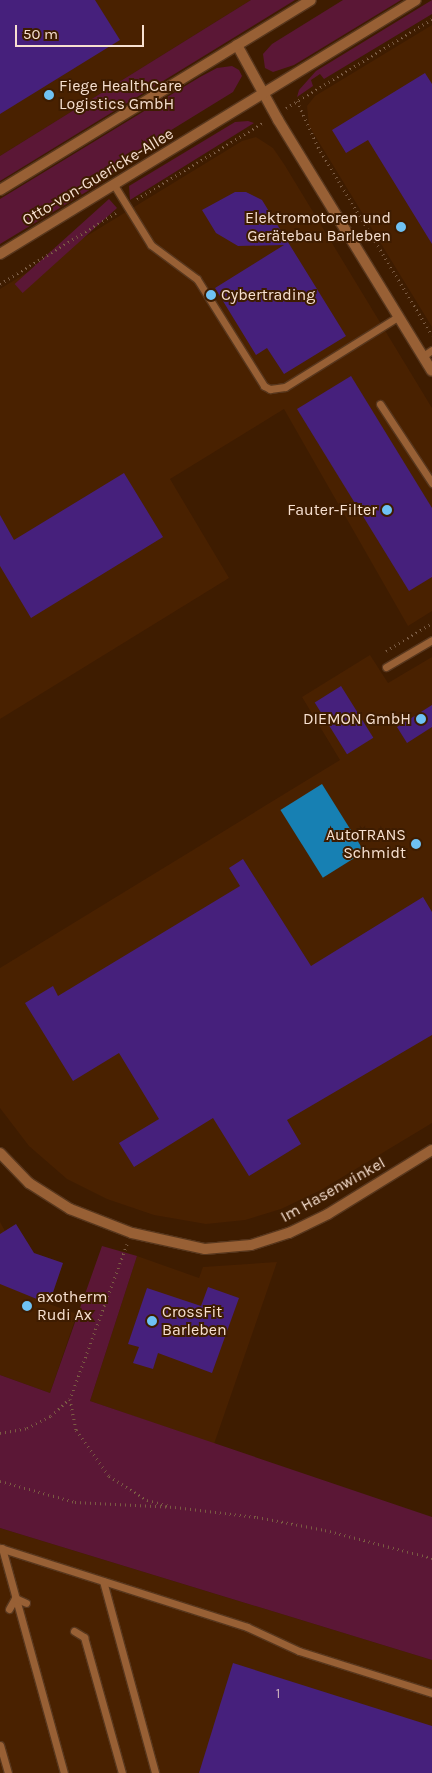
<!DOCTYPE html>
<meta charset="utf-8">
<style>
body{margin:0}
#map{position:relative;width:432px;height:1773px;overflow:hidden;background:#3e1c00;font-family:Karla,sans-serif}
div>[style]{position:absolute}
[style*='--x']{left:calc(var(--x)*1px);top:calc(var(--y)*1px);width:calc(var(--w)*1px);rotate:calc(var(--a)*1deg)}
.built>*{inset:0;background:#492100}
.green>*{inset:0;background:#5b1736;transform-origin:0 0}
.water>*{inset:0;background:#1780b3;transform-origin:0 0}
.building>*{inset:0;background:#46207c;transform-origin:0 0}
.path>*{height:3px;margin-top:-1.5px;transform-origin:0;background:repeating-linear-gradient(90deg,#7a5b43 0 1px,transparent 0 5px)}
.roads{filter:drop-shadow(1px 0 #58371d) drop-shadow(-1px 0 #58371d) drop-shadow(0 1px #58371d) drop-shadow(0 -1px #58371d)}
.service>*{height:7px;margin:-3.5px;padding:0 3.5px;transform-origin:3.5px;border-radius:3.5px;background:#986035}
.minor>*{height:10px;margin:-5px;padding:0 5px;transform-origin:5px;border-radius:5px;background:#986035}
.dots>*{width:14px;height:14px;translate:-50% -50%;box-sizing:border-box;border:2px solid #3e1c00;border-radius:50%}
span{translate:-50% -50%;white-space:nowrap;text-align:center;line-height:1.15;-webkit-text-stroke:4px #3e1c00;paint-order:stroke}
.number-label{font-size:14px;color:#cbb0bb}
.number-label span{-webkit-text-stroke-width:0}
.poi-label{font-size:16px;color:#f7e0d0}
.left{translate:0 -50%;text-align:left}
.right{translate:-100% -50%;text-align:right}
.street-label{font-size:16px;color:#f7e0d0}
.scale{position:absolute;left:15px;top:25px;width:129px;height:22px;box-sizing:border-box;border:2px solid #f7e0d0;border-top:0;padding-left:6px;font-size:15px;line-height:18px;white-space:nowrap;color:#f7e0d0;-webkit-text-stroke:4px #3e1c00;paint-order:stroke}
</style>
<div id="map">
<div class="built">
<div style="clip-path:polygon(0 0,251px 0,0 156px)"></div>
<div style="clip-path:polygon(432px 25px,432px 327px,309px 126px,307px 106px,315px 96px)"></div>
<div style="clip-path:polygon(256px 137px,273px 148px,284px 164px,432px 408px,432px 611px,408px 626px,284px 409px,170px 479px,229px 578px,0 719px,0 289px,242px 141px)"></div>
<div style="clip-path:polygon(370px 655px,388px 683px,432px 657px,432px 1123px,321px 1190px,281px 1209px,245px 1220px,206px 1224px,154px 1215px,107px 1199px,67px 1179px,29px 1146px,0 1108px,0 968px,340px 760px,302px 697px)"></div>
<div style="clip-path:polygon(0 1222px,5px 1231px,16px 1224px,34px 1253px,63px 1263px,49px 1304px,77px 1314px,50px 1393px,0 1375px)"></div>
<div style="clip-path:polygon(137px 1256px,199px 1278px,203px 1267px,277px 1262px,214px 1444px,90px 1401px)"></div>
<div style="clip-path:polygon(0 1528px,432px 1660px,432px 1773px,0 1773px)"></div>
</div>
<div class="green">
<div style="clip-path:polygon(251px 0,295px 0,0 181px,0 156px)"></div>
<div style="clip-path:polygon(343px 0,401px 0,294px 65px,273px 72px,265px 68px,263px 54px,272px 44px)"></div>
<div style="clip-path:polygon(432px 0,432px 14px,324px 79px,320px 74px,311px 80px,313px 86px,297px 97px,299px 90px,316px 71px)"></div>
<div style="clip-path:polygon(232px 66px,239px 70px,242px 76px,233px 92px,142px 148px,101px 183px,0 244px,0 199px,200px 77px,217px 68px)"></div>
<div style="clip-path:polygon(248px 121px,254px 123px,130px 200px,129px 186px,235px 122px)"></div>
<div style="left:109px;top:199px;width:12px;height:127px;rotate:48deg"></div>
<div style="clip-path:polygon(102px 1246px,137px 1256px,90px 1401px,432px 1517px,432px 1660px,0 1528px,0 1375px,50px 1393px)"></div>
</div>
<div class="water">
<div style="left:322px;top:784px;width:80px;height:49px;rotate:58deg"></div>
</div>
<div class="building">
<div style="clip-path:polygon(0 0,95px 0,120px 40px,0 114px)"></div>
<div style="clip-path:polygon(425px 73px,432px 84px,432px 244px,368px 140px,346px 153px,332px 130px)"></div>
<div style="clip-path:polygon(235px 192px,246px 192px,262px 200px,346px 336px,284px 374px,267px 348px,256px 355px,215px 288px,284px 245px,238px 246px,216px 233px,202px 210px)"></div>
<div style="clip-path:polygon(351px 376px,432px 508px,432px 577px,409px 591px,297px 409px)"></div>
<div style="clip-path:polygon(124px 473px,163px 537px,31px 618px,0 566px,0 515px,14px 540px)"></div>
<div style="left:341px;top:686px;width:61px;height:31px;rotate:58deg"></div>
<div style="clip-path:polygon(432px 705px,432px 727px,407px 743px,397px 727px)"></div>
<div style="clip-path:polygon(243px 859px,311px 966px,423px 897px,432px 912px,432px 1035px,287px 1120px,301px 1144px,249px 1176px,213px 1118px,134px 1167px,119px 1143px,159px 1119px,119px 1053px,73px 1081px,25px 1003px,53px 986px,58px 996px,240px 886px,229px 868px)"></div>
<div style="clip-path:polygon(16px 1224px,34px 1253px,63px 1263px,49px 1304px,0 1284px,0 1234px)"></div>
<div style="clip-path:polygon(208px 1287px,239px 1298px,212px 1373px,158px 1353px,153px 1369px,133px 1363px,139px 1347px,128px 1344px,147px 1288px,201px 1306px)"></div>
<div style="clip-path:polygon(233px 1663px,432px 1726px,432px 1773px,199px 1773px)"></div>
</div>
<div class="path">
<div style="--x:297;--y:101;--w:51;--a:65.5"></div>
<div style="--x:318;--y:147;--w:220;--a:58.8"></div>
<div style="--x:286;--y:108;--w:171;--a:-31.4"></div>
<div style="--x:137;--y:199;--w:149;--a:-31.2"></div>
<div style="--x:0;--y:284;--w:137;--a:-31.6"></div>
<div style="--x:386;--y:651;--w:54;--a:-31.3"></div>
<div style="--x:127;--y:1244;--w:165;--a:110.2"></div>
<div style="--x:70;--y:1399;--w:32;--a:79"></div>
<div style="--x:76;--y:1430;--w:57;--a:54.3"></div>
<div style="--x:109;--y:1476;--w:45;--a:32.3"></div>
<div style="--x:147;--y:1500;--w:24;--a:15"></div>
<div style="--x:0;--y:1433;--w:27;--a:-10"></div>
<div style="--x:27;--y:1428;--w:27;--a:-27"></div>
<div style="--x:51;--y:1416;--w:25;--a:-43"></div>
<div style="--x:0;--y:1481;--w:78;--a:15.6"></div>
<div style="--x:75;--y:1502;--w:100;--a:2.9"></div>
<div style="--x:175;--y:1507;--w:83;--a:7"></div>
<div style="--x:257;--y:1517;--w:69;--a:10.8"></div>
<div style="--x:325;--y:1530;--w:111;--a:14.7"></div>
</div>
<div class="roads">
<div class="service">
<div style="--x:114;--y:185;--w:70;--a:58.3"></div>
<div style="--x:151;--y:245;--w:57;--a:36.5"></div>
<div style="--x:197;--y:279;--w:126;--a:57.9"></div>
<div style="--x:264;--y:386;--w:7;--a:27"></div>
<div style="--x:270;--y:389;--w:15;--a:-8"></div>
<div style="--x:285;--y:387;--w:134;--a:-31.9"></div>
<div style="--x:423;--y:356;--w:11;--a:-34"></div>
<div style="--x:380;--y:404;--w:95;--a:56.6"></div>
<div style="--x:386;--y:667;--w:53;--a:-30.4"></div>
<div style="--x:0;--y:1548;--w:259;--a:17.7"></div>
<div style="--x:247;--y:1627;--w:57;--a:24.8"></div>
<div style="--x:299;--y:1651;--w:139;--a:17.5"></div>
<div style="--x:2;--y:1548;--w:233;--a:74.6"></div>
<div style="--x:103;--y:1581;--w:199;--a:74.8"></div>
<div style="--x:9;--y:1609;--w:13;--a:-61"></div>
<div style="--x:15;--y:1598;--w:12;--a:24"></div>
<div style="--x:74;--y:1631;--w:12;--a:31"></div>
<div style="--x:84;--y:1637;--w:141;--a:74.4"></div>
<div style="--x:0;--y:1745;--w:29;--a:74"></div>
</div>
<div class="minor">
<div style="--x:237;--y:45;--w:85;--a:61.3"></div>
<div style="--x:278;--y:120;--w:294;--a:58.5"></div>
<div style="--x:0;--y:190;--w:364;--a:-31.4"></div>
<div style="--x:0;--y:254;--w:487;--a:-31.4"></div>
<div style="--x:0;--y:1153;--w:42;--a:46"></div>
<div style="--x:29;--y:1183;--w:49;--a:32.4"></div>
<div style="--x:70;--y:1209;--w:66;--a:21.2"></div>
<div style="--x:132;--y:1233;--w:75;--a:12.4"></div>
<div style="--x:205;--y:1249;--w:46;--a:-5"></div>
<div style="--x:251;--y:1245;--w:40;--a:-18"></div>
<div style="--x:289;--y:1233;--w:43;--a:-26"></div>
<div style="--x:328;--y:1214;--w:122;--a:-31.6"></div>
</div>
</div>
<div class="dots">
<div style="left:49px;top:95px;background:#6fc2f4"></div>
<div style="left:401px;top:227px;background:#6fc2f4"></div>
<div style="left:211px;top:295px;background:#6fc2f4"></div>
<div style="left:387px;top:510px;background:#6fc2f4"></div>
<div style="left:421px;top:719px;background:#6fc2f4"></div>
<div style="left:416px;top:844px;background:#6fc2f4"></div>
<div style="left:27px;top:1306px;background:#6fc2f4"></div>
<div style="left:152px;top:1321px;background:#6fc2f4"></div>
</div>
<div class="number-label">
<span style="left:278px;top:1694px">1</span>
</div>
<div class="poi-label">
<span class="left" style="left:59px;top:95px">Fiege HealthCare<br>Logistics GmbH</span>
<span class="right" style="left:391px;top:227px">Elektromotoren und<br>Gerätebau Barleben</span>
<span class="left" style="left:221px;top:295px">Cybertrading</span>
<span class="right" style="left:377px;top:510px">Fauter-Filter</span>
<span class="right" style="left:411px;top:719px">DIEMON GmbH</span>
<span class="right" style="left:406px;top:844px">AutoTRANS<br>Schmidt</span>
<span class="left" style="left:37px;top:1306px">axotherm<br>Rudi Ax</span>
<span class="left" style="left:162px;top:1321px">CrossFit<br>Barleben</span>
</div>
<div class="street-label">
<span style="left:98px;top:177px;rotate:-31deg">Otto-von-Guericke-Allee</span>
<span style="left:333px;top:1190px;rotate:-29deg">Im Hasenwinkel</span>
</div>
<div class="scale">50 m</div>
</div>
